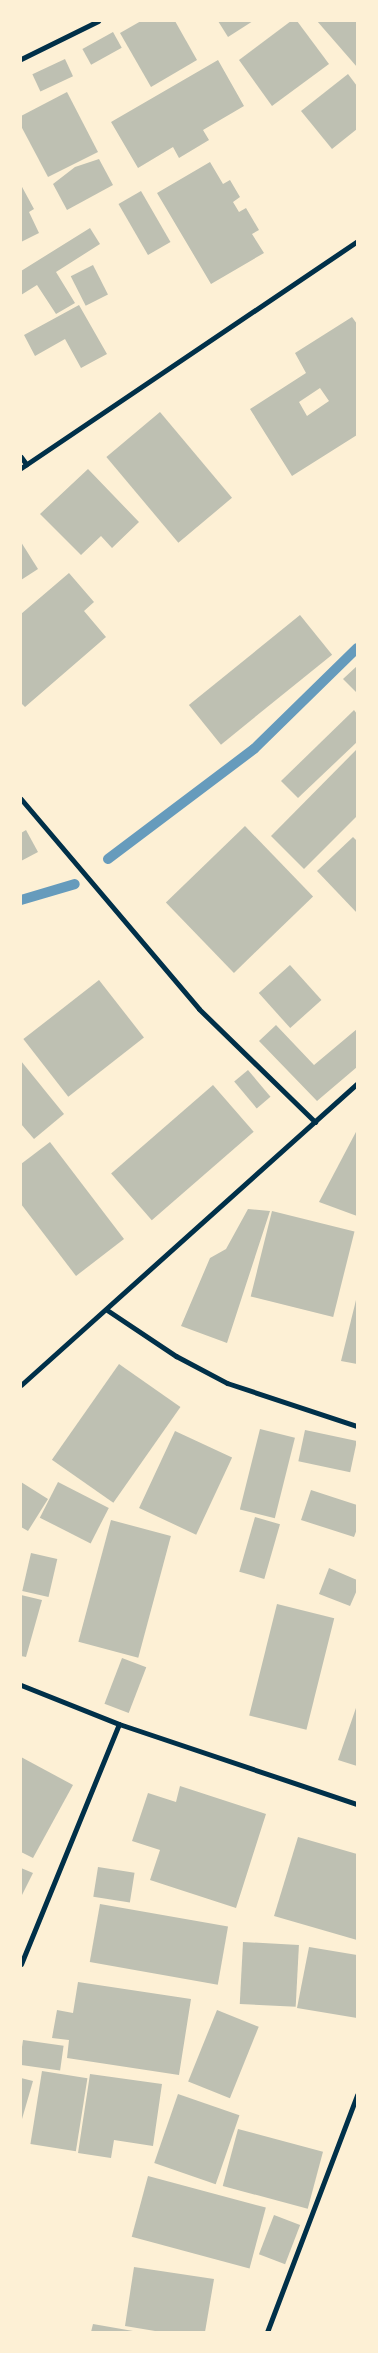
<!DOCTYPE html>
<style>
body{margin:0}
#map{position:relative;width:378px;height:2353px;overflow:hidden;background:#fdf0d5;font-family:Montserrat,sans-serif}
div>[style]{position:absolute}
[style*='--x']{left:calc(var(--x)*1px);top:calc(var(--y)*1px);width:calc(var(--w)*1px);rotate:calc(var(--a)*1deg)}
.stream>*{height:10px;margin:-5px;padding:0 5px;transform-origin:5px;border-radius:5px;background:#669bbc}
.building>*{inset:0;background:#bec0b2;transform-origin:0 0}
.minor>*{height:5px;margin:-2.5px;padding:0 2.5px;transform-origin:2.5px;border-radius:2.5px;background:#003049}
span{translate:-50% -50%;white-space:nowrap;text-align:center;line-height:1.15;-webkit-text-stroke:4px #fdf0d5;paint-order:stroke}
.frame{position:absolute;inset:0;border:22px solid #fdf0d5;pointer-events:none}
</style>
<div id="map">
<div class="stream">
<div style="--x:108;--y:859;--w:183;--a:-37"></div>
<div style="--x:254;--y:749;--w:144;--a:-44.4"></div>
<div style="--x:21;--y:900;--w:56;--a:-16.5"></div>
</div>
<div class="building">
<div style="clip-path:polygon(141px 21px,175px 21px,197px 60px,151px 87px,120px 33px)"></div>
<div style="clip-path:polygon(218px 21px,253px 21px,228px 37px)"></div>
<div style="clip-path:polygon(291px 21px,297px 21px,329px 64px,272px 106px,239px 60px)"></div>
<div style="clip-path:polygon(317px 21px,357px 21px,357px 67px)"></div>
<div style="left:113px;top:32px;width:18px;height:35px;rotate:61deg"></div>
<div style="left:65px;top:59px;width:19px;height:36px;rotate:65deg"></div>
<div style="clip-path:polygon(218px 60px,244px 106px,203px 130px,209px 140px,179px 158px,173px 147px,138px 168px,111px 122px)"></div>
<div style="clip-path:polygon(348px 74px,357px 86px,357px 129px,332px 149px,301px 111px)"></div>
<div style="clip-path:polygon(67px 92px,98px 152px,48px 177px,21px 126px,21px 116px)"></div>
<div style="clip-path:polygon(99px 159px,113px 185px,67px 210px,53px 184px,75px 167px)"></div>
<div style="clip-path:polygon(210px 162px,223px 184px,230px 180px,240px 197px,233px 202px,239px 212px,246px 208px,259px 230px,252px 234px,264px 253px,211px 284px,157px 193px)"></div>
<div style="clip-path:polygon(21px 185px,34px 209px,29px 212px,39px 233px,21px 242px)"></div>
<div style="left:141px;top:191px;width:59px;height:26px;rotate:60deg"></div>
<div style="clip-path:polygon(90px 228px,100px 244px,56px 272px,75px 303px,56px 314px,37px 285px,21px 295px,21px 271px)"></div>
<div style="left:93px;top:265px;width:33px;height:25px;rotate:63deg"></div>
<div style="clip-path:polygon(79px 305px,107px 354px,81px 368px,65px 339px,35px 356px,24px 335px)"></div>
<div style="clip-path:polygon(evenodd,352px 317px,357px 324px,357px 435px,292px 476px,250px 409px,306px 373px,295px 353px,352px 317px,320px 388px,329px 401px,307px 416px,299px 402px,320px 388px)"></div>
<div style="left:160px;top:412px;width:112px;height:70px;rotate:50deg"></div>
<div style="clip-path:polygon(88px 469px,139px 522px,112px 548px,101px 536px,81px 555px,40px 514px)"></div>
<div style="clip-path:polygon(21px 542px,38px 569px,21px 580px)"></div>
<div style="clip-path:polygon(69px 573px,94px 602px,84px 611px,106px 637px,25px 707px,21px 703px,21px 614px)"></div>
<div style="left:300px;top:615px;width:51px;height:143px;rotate:51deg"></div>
<div style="clip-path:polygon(357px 666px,357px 693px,343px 679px)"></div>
<div style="clip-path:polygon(354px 710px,357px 714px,357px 742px,298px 798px,281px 781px)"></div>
<div style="clip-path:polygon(357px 749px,357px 816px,304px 869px,271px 836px)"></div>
<div style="left:245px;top:826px;width:98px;height:110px;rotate:46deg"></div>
<div style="clip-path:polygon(26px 830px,38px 852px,21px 861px,21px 833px)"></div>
<div style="clip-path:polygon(353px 837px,357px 841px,357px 913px,317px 871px)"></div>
<div style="left:290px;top:965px;width:47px;height:42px;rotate:48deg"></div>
<div style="left:99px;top:980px;width:73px;height:96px;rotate:52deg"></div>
<div style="clip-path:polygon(276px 1025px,314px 1065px,357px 1029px,357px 1067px,317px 1101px,259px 1041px)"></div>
<div style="clip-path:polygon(21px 1061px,64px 1114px,34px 1139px,21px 1124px)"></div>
<div style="left:248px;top:1070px;width:35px;height:18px;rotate:50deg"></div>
<div style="left:213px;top:1085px;width:62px;height:135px;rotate:49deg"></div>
<div style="clip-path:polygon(357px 1130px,357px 1216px,319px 1202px)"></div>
<div style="clip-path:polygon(50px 1142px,124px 1239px,76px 1276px,21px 1204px,21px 1164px)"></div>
<div style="clip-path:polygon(248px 1209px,270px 1211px,227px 1343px,181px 1326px,210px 1258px,226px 1249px)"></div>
<div style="left:272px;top:1211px;width:85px;height:88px;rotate:14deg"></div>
<div style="clip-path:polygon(357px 1296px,357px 1364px,341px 1361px)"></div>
<div style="left:119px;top:1364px;width:75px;height:117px;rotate:35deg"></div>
<div style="left:260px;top:1429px;width:36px;height:83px;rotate:14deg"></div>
<div style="left:305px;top:1430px;width:53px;height:32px;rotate:12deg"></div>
<div style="left:175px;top:1431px;width:63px;height:85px;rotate:25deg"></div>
<div style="clip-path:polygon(21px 1482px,48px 1499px,28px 1531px,21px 1527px)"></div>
<div style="left:58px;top:1482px;width:57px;height:40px;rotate:27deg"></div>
<div style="clip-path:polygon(311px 1490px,357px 1505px,357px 1529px,354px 1537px,301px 1520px)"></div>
<div style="left:255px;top:1517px;width:26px;height:57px;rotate:16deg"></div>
<div style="left:111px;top:1520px;width:62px;height:126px;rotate:15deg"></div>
<div style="left:31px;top:1553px;width:27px;height:39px;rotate:13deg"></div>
<div style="clip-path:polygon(329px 1568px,357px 1580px,357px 1590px,350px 1606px,319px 1594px)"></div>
<div style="clip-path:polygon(21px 1595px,42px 1600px,26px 1657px,21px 1656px)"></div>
<div style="left:277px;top:1604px;width:59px;height:115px;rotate:14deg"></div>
<div style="left:122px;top:1658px;width:26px;height:49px;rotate:21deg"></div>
<div style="clip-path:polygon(357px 1705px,357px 1766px,338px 1760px)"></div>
<div style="clip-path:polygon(21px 1757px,73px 1785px,33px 1858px,21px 1852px)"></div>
<div style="clip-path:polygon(180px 1786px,266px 1814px,236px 1908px,150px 1880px,160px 1850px,132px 1841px,148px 1793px,176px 1802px)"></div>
<div style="clip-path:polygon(298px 1837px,357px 1854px,357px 1940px,274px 1916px)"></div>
<div style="left:98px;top:1867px;width:37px;height:30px;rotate:9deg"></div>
<div style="clip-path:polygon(21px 1868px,33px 1873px,21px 1897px)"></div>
<div style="left:100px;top:1904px;width:130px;height:59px;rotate:10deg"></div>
<div style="left:243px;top:1942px;width:56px;height:62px;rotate:3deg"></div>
<div style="clip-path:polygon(309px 1947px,357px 1955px,357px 2018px,297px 2008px)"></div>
<div style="clip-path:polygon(78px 1982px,191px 1999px,179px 2075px,67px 2058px,69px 2040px,52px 2038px,57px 2010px,73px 2013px)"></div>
<div style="left:217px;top:2010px;width:45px;height:77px;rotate:22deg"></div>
<div style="left:23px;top:2040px;width:41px;height:25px;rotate:8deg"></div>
<div style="left:42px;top:2071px;width:46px;height:74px;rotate:9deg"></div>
<div style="clip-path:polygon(90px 2074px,162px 2084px,153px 2146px,114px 2140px,111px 2158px,78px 2153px)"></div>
<div style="clip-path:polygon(21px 2078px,33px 2081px,22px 2119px,21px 2119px)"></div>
<div style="left:178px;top:2094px;width:65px;height:73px;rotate:19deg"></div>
<div style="left:238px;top:2129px;width:88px;height:59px;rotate:15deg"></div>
<div style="left:148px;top:2176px;width:122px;height:63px;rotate:15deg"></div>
<div style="left:274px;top:2215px;width:28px;height:42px;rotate:21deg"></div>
<div style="clip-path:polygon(134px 2267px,214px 2279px,205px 2332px,161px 2332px,125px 2326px)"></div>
<div style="clip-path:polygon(93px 2324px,133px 2331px,133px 2332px,91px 2332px)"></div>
</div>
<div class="minor">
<div style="--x:21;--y:59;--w:86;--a:-26.3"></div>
<div style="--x:21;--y:457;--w:9;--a:54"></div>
<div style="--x:21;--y:468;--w:405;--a:-34"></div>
<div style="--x:21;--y:799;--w:275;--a:49.7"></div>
<div style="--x:199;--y:1009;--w:162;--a:44.2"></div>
<div style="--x:107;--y:1310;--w:83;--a:33.7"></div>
<div style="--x:176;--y:1356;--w:58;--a:27.9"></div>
<div style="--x:227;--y:1383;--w:137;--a:18.3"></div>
<div style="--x:21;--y:1385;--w:451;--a:-41.9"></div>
<div style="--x:21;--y:1685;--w:105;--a:21.7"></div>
<div style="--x:119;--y:1724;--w:251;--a:18.6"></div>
<div style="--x:21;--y:1964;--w:259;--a:-67.8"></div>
<div style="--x:267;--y:2332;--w:254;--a:-69.2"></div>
</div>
<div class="frame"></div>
</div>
